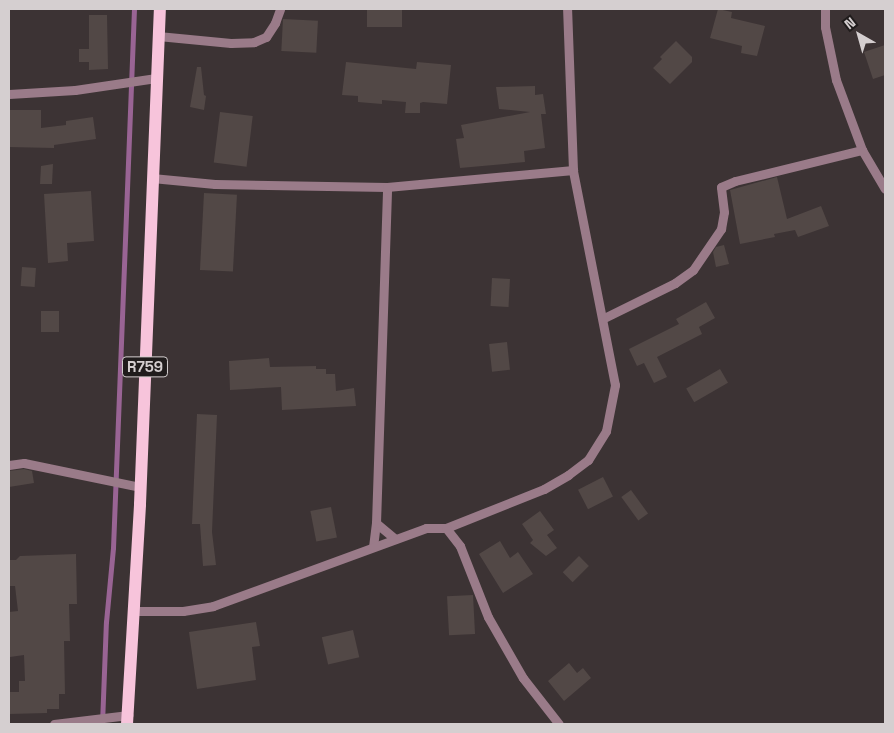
<!DOCTYPE html>
<style>
body{margin:0}
#map{position:relative;width:894px;height:733px;overflow:hidden;background:#3c3334;font-family:"Space Grotesk",sans-serif}
div>[style]{position:absolute}
[style*='--x']{left:calc(var(--x)*1px);top:calc(var(--y)*1px);width:calc(var(--w)*1px);rotate:calc(var(--a)*1deg)}
.stream>*{height:5px;margin:-2.5px;padding:0 2.5px;transform-origin:2.5px;border-radius:2.5px;background:#996494}
.building>*{inset:0;background:#524846;transform-origin:0 0}
.minor>*{height:9px;margin:-4.5px;padding:0 4.5px;transform-origin:4.5px;border-radius:4.5px;background:#9a7b89}
.major>*{height:12px;margin:-6px;padding:0 6px;transform-origin:6px;border-radius:6px;background:#f7c4db}
span{translate:-50% -50%;white-space:nowrap;text-align:center;line-height:1.15;-webkit-text-stroke:4px #201c1c;paint-order:stroke}
.shield-label span{padding:1px 4px;background:#201c1c;border:1px solid;border-radius:4px;-webkit-text-stroke-width:0}
.shield-label{font-size:15px;color:#d5cfd0;font-weight:700}
.frame{position:absolute;inset:0;border:10px solid #d5cfd0;pointer-events:none}
.north{position:absolute;left:834px;top:10px;width:50px;height:50px;-webkit-text-stroke:4px #201c1c;paint-order:stroke;rotate:322deg;font-size:14px;font-weight:700;line-height:20px;text-align:center;color:#d5cfd0}
.north::after{content:'';display:block;margin:auto;width:18px;height:22px;background:#d5cfd0;clip-path:polygon(50% 0,100% 100%,50% 72%,0 100%)}
</style>
<div id="map">
<div class="stream">
<div style="--x:102;--y:724;--w:102;--a:-87.8"></div>
<div style="--x:106;--y:622;--w:74;--a:-84.6"></div>
<div style="--x:113;--y:548;--w:539;--a:-87.77"></div>
</div>
<div class="building">
<div style="left:367px;top:9px;width:35px;height:18px"></div>
<div style="clip-path:polygon(718px 9px,732px 12px,731px 18px,765px 26px,757px 56px,741px 53px,742px 46px,710px 38px)"></div>
<div style="clip-path:polygon(89px 15px,107px 15px,108px 69px,89px 70px,89px 62px,79px 62px,79px 49px,89px 49px)"></div>
<div style="left:283px;top:19px;width:35px;height:32px;rotate:3deg"></div>
<div style="clip-path:polygon(676px 41px,692px 57px,692px 62px,670px 84px,653px 68px,662px 59px,660px 57px)"></div>
<div style="clip-path:polygon(885px 45px,885px 75px,873px 79px,864px 52px)"></div>
<div style="clip-path:polygon(346px 62px,416px 69px,417px 62px,451px 65px,447px 104px,423px 102px,420px 103px,420px 113px,405px 113px,406px 102px,382px 100px,382px 104px,358px 102px,358px 96px,342px 95px)"></div>
<div style="clip-path:polygon(197px 67px,201px 67px,204px 95px,206px 96px,204px 110px,190px 107px)"></div>
<div style="clip-path:polygon(535px 86px,535px 95px,543px 94px,546px 114px,541px 114px,545px 148px,524px 151px,525px 162px,460px 168px,456px 139px,464px 138px,461px 125px,530px 112px,499px 109px,496px 87px)"></div>
<div style="clip-path:polygon(9px 110px,41px 110px,41px 128px,66px 125px,66px 121px,93px 117px,96px 139px,54px 145px,54px 148px,9px 147px)"></div>
<div style="left:220px;top:112px;width:33px;height:51px;rotate:7deg"></div>
<div style="clip-path:polygon(53px 164px,52px 184px,40px 184px,41px 166px)"></div>
<div style="clip-path:polygon(777px 177px,787px 219px,821px 206px,829px 226px,798px 237px,795px 230px,774px 234px,775px 237px,740px 244px,730px 190px)"></div>
<div style="clip-path:polygon(91px 191px,94px 241px,67px 243px,68px 261px,48px 263px,44px 194px)"></div>
<div style="left:204px;top:193px;width:33px;height:77px;rotate:3deg"></div>
<div style="clip-path:polygon(724px 245px,729px 264px,716px 267px,713px 252px,716px 247px)"></div>
<div style="left:22px;top:267px;width:14px;height:19px;rotate:4deg"></div>
<div style="left:492px;top:278px;width:18px;height:28px;rotate:3deg"></div>
<div style="clip-path:polygon(706px 302px,715px 318px,699px 327px,702px 334px,657px 357px,667px 377px,654px 383px,644px 363px,637px 366px,629px 349px,679px 324px,676px 319px)"></div>
<div style="left:41px;top:311px;width:18px;height:21px"></div>
<div style="left:507px;top:342px;width:28px;height:18px;rotate:84deg"></div>
<div style="clip-path:polygon(269px 358px,270px 367px,316px 366px,316px 369px,326px 369px,326px 374px,335px 374px,336px 391px,354px 388px,356px 406px,282px 410px,281px 387px,230px 390px,229px 361px)"></div>
<div style="left:720px;top:369px;width:16px;height:39px;rotate:60deg"></div>
<div style="clip-path:polygon(197px 414px,217px 415px,212px 532px,216px 565px,203px 566px,200px 524px,192px 524px)"></div>
<div style="clip-path:polygon(24px 469px,32px 471px,34px 483px,9px 487px,9px 471px)"></div>
<div style="left:603px;top:477px;width:22px;height:28px;rotate:63deg"></div>
<div style="left:631px;top:490px;width:29px;height:12px;rotate:54deg"></div>
<div style="left:331px;top:507px;width:31px;height:21px;rotate:79deg"></div>
<div style="clip-path:polygon(540px 511px,554px 530px,547px 535px,557px 548px,546px 556px,530px 543px,533px 540px,522px 524px)"></div>
<div style="clip-path:polygon(500px 541px,510px 558px,518px 552px,533px 574px,503px 593px,479px 554px)"></div>
<div style="clip-path:polygon(76px 554px,77px 604px,69px 604px,70px 641px,64px 641px,65px 694px,59px 694px,59px 709px,47px 709px,47px 713px,9px 714px,9px 692px,19px 692px,19px 681px,25px 681px,24px 655px,10px 657px,9px 612px,18px 611px,15px 586px,9px 586px,9px 560px,16px 560px,20px 556px)"></div>
<div style="left:579px;top:556px;width:14px;height:23px;rotate:45deg"></div>
<div style="left:473px;top:595px;width:39px;height:26px;rotate:87deg"></div>
<div style="clip-path:polygon(256px 622px,260px 646px,252px 647px,256px 680px,197px 689px,189px 632px)"></div>
<div style="left:353px;top:630px;width:28px;height:32px;rotate:77deg"></div>
<div style="clip-path:polygon(569px 663px,577px 673px,583px 668px,591px 678px,564px 701px,548px 681px)"></div>
</div>
<div class="minor">
<div style="--x:825;--y:9;--w:18;--a:90"></div>
<div style="--x:825;--y:27;--w:54;--a:78.3"></div>
<div style="--x:836;--y:80;--w:75;--a:69.6"></div>
<div style="--x:862;--y:150;--w:45;--a:59.5"></div>
<div style="--x:158;--y:36;--w:73;--a:5.5"></div>
<div style="--x:231;--y:43;--w:23;--a:-2"></div>
<div style="--x:254;--y:42;--w:13;--a:-23"></div>
<div style="--x:266;--y:37;--w:17;--a:-57"></div>
<div style="--x:275;--y:23;--w:15;--a:-70"></div>
<div style="--x:9;--y:94;--w:66;--a:-3.5"></div>
<div style="--x:75;--y:90;--w:82;--a:-8.4"></div>
<div style="--x:152;--y:178;--w:63;--a:5.4"></div>
<div style="--x:215;--y:184;--w:172;--a:1"></div>
<div style="--x:387;--y:187;--w:187;--a:-5.2"></div>
<div style="--x:604;--y:318;--w:79;--a:-26.2"></div>
<div style="--x:675;--y:283;--w:22;--a:-36"></div>
<div style="--x:693;--y:270;--w:50;--a:-55.7"></div>
<div style="--x:721;--y:229;--w:17;--a:-80"></div>
<div style="--x:724;--y:212;--w:25;--a:-97"></div>
<div style="--x:721;--y:187;--w:15;--a:-23"></div>
<div style="--x:735;--y:181;--w:131;--a:-13.7"></div>
<div style="--x:9;--y:465;--w:15;--a:-8"></div>
<div style="--x:24;--y:463;--w:118;--a:11.7"></div>
<div style="--x:376;--y:523;--w:25;--a:40"></div>
<div style="--x:446;--y:528;--w:105;--a:-21.7"></div>
<div style="--x:544;--y:489;--w:28;--a:-30"></div>
<div style="--x:568;--y:475;--w:25;--a:-37"></div>
<div style="--x:588;--y:460;--w:34;--a:-58"></div>
<div style="--x:606;--y:431;--w:47;--a:-78.9"></div>
<div style="--x:615;--y:385;--w:219;--a:-101.1"></div>
<div style="--x:573;--y:170;--w:161;--a:-92.1"></div>
<div style="--x:373;--y:547;--w:24;--a:-83"></div>
<div style="--x:376;--y:523;--w:336;--a:-88.1"></div>
<div style="--x:134;--y:611;--w:49;--a:0"></div>
<div style="--x:183;--y:611;--w:30;--a:-9"></div>
<div style="--x:213;--y:606;--w:227;--a:-20.1"></div>
<div style="--x:426;--y:528;--w:20;--a:0"></div>
<div style="--x:446;--y:528;--w:23;--a:52"></div>
<div style="--x:460;--y:546;--w:76;--a:68.5"></div>
<div style="--x:488;--y:617;--w:70;--a:60.2"></div>
<div style="--x:523;--y:678;--w:58;--a:52"></div>
<div style="--x:54;--y:724;--w:75;--a:-6.9"></div>
</div>
<div class="major">
<div style="--x:127;--y:724;--w:220;--a:-86.6"></div>
<div style="--x:140;--y:504;--w:495;--a:-87.7"></div>
</div>
<div class="shield-label">
<span style="left:145px;top:367px">R759</span>
</div>
<div class="frame"></div>
<div class="north">N</div>
</div>
